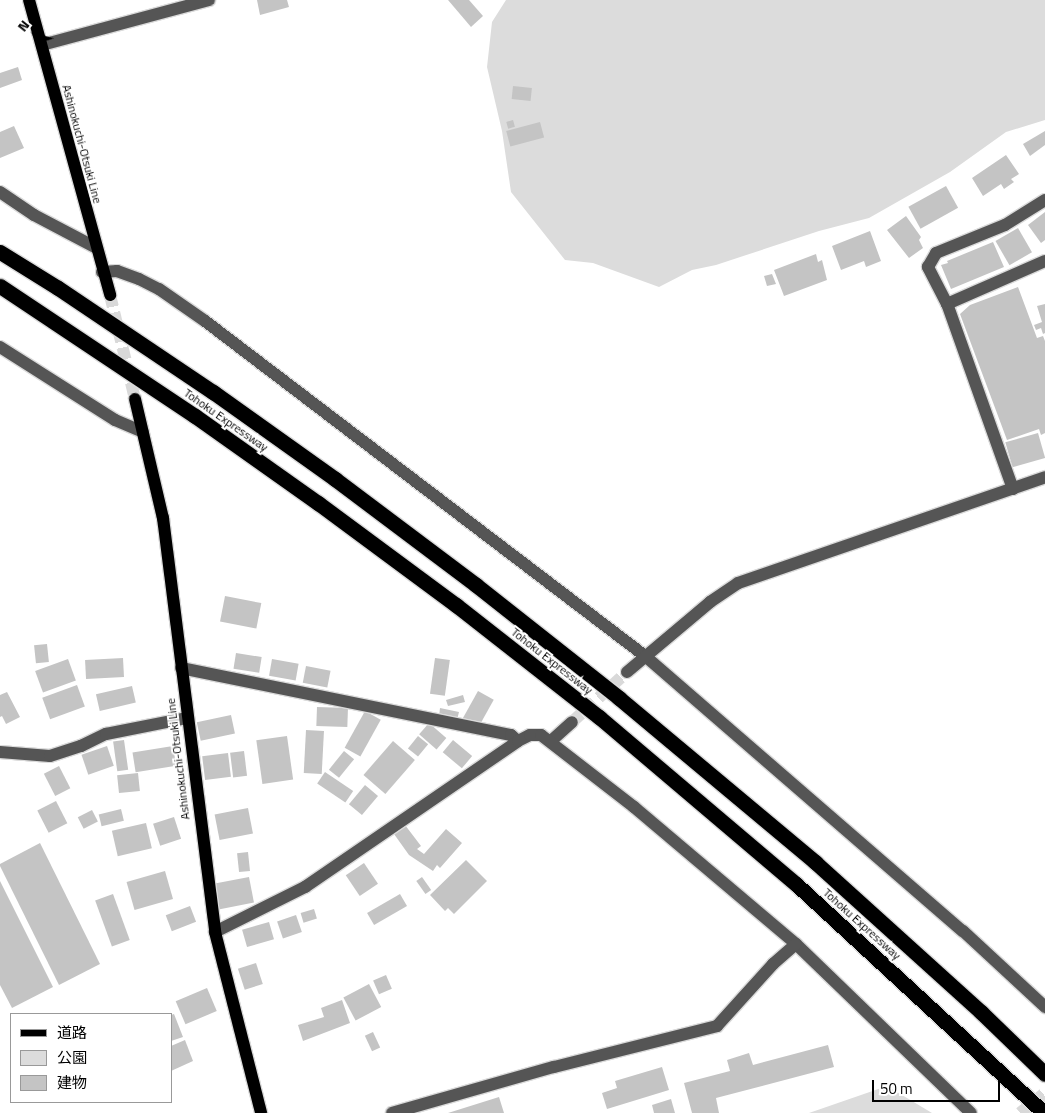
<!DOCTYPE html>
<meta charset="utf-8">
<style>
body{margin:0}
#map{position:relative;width:1045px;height:1113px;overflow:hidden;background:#fff;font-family:"Titillium Web","Noto Sans JP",sans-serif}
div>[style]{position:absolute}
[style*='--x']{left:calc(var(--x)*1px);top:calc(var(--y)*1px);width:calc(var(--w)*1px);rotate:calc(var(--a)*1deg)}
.green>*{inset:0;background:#dcdcdc}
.building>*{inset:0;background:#c4c4c4;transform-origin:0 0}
.minor-tunnel>*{height:12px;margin-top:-6px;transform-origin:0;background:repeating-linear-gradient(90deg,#d9d9d9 0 12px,transparent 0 18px)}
.major-tunnel>*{height:12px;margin-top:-6px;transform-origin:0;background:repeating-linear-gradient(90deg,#d9d9d9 0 12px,transparent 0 18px)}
.roads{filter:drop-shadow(1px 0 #dbdbdb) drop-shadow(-1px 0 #dbdbdb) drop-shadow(0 1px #dbdbdb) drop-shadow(0 -1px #dbdbdb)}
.minor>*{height:12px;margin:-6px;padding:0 6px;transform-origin:6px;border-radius:6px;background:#555}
.major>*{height:12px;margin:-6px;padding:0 6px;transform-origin:6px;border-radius:6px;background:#000}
.highway>*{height:15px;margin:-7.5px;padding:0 7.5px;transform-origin:7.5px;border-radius:7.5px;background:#000}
span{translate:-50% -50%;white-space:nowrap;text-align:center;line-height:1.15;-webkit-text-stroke:4px #fff;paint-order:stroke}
.street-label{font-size:12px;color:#000}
.legend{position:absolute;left:10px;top:1013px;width:162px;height:90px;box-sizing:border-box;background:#fff;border:1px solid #999;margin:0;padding:6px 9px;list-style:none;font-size:15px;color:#000}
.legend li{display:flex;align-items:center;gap:10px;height:25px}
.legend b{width:25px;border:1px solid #999}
.north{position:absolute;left:10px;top:10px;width:50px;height:50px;-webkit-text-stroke:4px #fff;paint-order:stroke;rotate:308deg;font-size:14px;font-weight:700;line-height:20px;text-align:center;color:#000}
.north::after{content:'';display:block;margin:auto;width:18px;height:22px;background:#000;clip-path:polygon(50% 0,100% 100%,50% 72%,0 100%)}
.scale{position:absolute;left:872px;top:1080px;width:128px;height:22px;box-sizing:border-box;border:2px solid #000;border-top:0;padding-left:6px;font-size:15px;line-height:18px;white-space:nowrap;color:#000;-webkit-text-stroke:4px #fff;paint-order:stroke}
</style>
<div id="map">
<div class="green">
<div style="clip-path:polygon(506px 0,1045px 0,1045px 120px,1006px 132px,950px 172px,869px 218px,819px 231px,716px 265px,692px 270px,659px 287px,593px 263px,565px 260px,511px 192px,502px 131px,487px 67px,492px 22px)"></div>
<div style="clip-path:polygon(887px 1086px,932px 1113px,809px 1113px)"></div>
</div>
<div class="building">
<div style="clip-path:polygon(257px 0,287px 0,289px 7px,260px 15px)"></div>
<div style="clip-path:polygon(448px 0,469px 0,483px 16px,471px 27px)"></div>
<div style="clip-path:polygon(18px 67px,22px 80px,0 88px,0 73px)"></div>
<div style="left:513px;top:86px;width:19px;height:13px;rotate:6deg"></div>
<div style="left:513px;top:120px;width:7px;height:7px;rotate:74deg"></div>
<div style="left:540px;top:122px;width:16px;height:35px;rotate:75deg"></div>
<div style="clip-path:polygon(14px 126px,24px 148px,0 158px,0 132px)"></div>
<div style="clip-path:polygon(1045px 131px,1045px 145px,1030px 156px,1023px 144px)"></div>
<div style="clip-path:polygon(1006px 155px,1019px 174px,1011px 179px,1014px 182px,1004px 189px,1001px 184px,983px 196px,972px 178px)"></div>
<div style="left:946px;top:186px;width:25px;height:43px;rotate:61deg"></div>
<div style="clip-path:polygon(1045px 212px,1045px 240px,1041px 243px,1028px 225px)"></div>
<div style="clip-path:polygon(906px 216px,921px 237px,919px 240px,923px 248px,909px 258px,887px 230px)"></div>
<div style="left:1018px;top:228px;width:28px;height:26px;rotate:60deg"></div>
<div style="clip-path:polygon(870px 231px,881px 261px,866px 267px,864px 261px,841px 270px,832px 246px)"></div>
<div style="clip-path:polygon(993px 242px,1004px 267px,951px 289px,941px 265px,948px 263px,947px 261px)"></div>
<div style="clip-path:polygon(816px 254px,818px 262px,822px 260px,827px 280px,784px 296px,774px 270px)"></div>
<div style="clip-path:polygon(772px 274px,776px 284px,767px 286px,764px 276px)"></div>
<div style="clip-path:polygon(1018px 287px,1037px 338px,1043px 336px,1045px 341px,1045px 433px,1041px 435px,1039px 429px,1007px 440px,960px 314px,970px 305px)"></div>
<div style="clip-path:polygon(1045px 304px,1045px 333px,1043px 334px,1041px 328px,1036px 330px,1034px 325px,1042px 322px,1037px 306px)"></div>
<div style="left:1038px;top:433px;width:26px;height:34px;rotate:74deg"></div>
<div style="left:225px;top:596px;width:37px;height:26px;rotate:11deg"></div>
<div style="left:47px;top:644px;width:18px;height:13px;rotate:84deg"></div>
<div style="left:236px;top:653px;width:26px;height:16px;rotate:9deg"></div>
<div style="left:123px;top:658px;width:19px;height:38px;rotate:87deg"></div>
<div style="left:435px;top:658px;width:15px;height:36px;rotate:8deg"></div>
<div style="left:68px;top:659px;width:23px;height:35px;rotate:70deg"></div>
<div style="left:272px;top:659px;width:27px;height:17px;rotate:10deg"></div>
<div style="left:306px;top:666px;width:25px;height:17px;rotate:11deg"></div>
<div style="left:77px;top:685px;width:23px;height:37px;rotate:70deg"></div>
<div style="left:132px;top:686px;width:17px;height:37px;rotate:77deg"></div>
<div style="left:478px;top:691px;width:18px;height:31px;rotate:29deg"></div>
<div style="clip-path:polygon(7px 692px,20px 717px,6px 724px,2px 716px,0 717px,0 695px)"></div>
<div style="clip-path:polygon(463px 695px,465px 702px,448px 706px,446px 700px)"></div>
<div style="left:317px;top:707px;width:31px;height:19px;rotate:2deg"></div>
<div style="clip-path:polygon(440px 708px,459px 712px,457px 720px,439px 717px)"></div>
<div style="left:365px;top:711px;width:18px;height:42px;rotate:29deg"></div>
<div style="left:231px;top:715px;width:19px;height:35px;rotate:78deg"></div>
<div style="left:429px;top:723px;width:23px;height:15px;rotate:41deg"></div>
<div style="left:306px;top:730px;width:18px;height:43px;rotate:3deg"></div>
<div style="left:287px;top:736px;width:44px;height:31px;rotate:82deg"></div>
<div style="left:418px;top:736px;width:13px;height:16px;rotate:39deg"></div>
<div style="left:124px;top:740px;width:30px;height:11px;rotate:82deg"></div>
<div style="left:453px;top:740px;width:25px;height:16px;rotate:40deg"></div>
<div style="left:393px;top:741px;width:29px;height:45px;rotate:41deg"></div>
<div style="left:107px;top:746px;width:21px;height:27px;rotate:71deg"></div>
<div style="left:173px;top:746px;width:20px;height:41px;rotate:81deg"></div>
<div style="left:244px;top:751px;width:25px;height:14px;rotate:83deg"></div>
<div style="left:344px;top:751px;width:13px;height:24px;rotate:39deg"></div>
<div style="left:228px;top:753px;width:24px;height:26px;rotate:83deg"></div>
<div style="left:59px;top:766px;width:25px;height:17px;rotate:63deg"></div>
<div style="left:325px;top:772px;width:34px;height:14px;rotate:34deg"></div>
<div style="left:138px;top:773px;width:18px;height:21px;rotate:84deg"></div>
<div style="left:365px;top:785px;width:17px;height:25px;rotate:40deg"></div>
<div style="left:56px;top:801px;width:25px;height:21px;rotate:63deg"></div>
<div style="left:248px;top:808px;width:26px;height:34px;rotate:79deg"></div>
<div style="left:121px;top:809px;width:12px;height:23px;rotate:76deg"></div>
<div style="left:92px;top:810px;width:13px;height:16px;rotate:63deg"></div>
<div style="left:174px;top:817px;width:23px;height:22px;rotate:72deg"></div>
<div style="left:146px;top:823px;width:26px;height:35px;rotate:77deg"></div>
<div style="clip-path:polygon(405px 825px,421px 846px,417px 849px,424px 854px,446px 829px,462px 843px,440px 868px,437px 865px,433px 871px,409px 855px,394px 834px)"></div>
<div style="clip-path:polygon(40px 843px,100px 964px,59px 985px,0 866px,0 864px)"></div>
<div style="left:248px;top:852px;width:19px;height:11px;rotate:84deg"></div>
<div style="clip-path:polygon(466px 860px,487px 881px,454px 914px,448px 908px,445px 911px,430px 895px)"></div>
<div style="left:364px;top:863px;width:25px;height:22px;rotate:56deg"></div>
<div style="left:165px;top:871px;width:29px;height:40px;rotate:74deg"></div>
<div style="left:249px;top:877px;width:26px;height:36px;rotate:79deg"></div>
<div style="left:422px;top:877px;width:16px;height:7px;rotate:55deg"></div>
<div style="clip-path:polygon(0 881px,53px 987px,12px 1008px,0 985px)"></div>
<div style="left:113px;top:894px;width:49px;height:19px;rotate:70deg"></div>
<div style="left:400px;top:894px;width:14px;height:38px;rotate:60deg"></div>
<div style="left:190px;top:906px;width:17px;height:26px;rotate:69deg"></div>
<div style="left:314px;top:909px;width:10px;height:14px;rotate:73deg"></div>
<div style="left:296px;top:915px;width:18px;height:20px;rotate:71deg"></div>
<div style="left:269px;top:922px;width:18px;height:28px;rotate:74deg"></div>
<div style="left:256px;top:963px;width:22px;height:19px;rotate:72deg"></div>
<div style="left:386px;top:975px;width:15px;height:14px;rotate:67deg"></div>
<div style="left:369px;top:984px;width:26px;height:29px;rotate:62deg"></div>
<div style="left:207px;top:988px;width:25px;height:34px;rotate:67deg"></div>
<div style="clip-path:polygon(342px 1000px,350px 1023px,303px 1041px,298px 1025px,324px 1017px,321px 1008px)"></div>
<div style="clip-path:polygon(174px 1014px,183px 1037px,171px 1041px,171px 1015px)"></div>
<div style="left:373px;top:1032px;width:17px;height:9px;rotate:65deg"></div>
<div style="clip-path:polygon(185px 1040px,193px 1061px,171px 1071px,171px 1046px)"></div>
<div style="clip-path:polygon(828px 1045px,834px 1067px,716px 1098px,719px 1113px,692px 1113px,684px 1083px,730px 1071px,727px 1060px,749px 1053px,753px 1065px)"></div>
<div style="clip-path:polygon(662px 1067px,669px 1090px,607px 1109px,602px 1093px,617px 1088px,615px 1081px)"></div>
<div style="clip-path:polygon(499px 1097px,504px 1113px,448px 1113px)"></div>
<div style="clip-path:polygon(671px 1099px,675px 1113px,654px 1113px,652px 1105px)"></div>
</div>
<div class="minor-tunnel">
<div style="--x:572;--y:722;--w:74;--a:-42.3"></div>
<div style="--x:1020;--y:1113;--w:32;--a:-39"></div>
</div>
<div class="major-tunnel">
<div style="--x:110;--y:295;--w:107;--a:76.5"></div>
</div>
<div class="roads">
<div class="minor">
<div style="--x:42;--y:45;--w:173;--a:-15.1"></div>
<div style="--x:0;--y:192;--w:41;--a:34.1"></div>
<div style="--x:34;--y:215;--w:69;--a:27.7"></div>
<div style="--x:102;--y:272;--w:15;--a:-4"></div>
<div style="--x:117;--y:271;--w:23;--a:20"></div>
<div style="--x:139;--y:279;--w:22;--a:27"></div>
<div style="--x:159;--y:289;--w:56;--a:34.8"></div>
<div style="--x:205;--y:321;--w:553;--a:37.28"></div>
<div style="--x:645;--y:656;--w:420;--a:40.9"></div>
<div style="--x:963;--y:931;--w:112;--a:42.8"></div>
<div style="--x:947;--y:304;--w:107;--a:-23.7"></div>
<div style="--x:0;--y:347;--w:136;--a:32.4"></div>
<div style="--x:115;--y:420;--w:30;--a:23"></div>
<div style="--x:1013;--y:489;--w:196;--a:-109.6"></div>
<div style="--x:947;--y:304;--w:42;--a:-117.2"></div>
<div style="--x:928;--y:267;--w:16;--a:-60"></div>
<div style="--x:936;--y:253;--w:74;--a:-22.1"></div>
<div style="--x:1005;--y:225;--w:47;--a:-32"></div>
<div style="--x:181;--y:668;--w:337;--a:11.5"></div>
<div style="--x:511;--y:735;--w:9;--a:41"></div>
<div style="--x:627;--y:672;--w:109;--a:-40.1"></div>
<div style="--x:710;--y:602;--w:34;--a:-34"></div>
<div style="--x:738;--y:583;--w:325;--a:-19"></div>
<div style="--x:551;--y:741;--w:28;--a:-42"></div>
<div style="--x:0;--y:752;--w:50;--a:4.6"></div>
<div style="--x:50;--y:756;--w:33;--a:-18"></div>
<div style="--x:81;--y:746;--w:28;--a:-26"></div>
<div style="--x:106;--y:734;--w:83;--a:-11.2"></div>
<div style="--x:215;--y:932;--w:101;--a:-26.6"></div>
<div style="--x:305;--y:887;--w:258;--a:-34.4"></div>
<div style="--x:518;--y:741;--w:13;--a:-27"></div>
<div style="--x:530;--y:735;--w:11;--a:0"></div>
<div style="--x:541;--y:735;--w:118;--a:37.7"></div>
<div style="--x:634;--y:807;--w:212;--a:40.2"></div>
<div style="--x:796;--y:944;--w:243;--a:44"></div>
<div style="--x:392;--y:1113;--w:168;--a:-15.9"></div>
<div style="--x:554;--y:1067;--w:168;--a:-14.1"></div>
<div style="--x:717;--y:1026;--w:84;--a:-47.9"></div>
<div style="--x:773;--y:964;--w:30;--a:-41"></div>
</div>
<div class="major">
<div style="--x:29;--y:0;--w:306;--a:74.6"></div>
<div style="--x:135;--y:399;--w:122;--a:76.8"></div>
<div style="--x:163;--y:518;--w:417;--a:82.8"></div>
<div style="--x:215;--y:932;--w:187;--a:75.7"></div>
</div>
<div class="highway">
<div style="--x:0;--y:252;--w:68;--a:31.8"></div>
<div style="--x:58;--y:288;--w:187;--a:33.9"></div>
<div style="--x:213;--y:392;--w:150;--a:35.5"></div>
<div style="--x:335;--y:479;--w:176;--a:36.9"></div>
<div style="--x:476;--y:585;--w:182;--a:38.3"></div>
<div style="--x:619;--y:698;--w:256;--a:39.9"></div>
<div style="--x:815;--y:862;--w:224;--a:42.1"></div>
<div style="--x:981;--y:1012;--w:89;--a:44.1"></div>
<div style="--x:0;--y:286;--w:234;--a:33.7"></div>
<div style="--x:195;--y:416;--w:151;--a:35.3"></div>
<div style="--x:318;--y:503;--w:172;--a:36.5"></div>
<div style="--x:456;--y:605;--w:182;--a:38.1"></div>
<div style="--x:599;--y:717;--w:258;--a:40.3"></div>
<div style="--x:796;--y:884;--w:338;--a:42.7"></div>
</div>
</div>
<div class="street-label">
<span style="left:82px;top:144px;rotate:75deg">Ashinokuchi-Otsuki Line</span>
<span style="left:226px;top:420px;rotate:35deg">Tohoku Expressway</span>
<span style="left:552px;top:661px;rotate:38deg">Tohoku Expressway</span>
<span style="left:178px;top:759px;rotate:-97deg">Ashinokuchi-Otsuki Line</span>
<span style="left:862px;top:924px;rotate:42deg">Tohoku Expressway</span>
</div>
<ul class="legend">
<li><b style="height:6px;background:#000"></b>道路</li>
<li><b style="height:14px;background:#dcdcdc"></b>公園</li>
<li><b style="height:14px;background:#c4c4c4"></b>建物</li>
</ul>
<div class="north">N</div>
<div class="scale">50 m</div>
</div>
